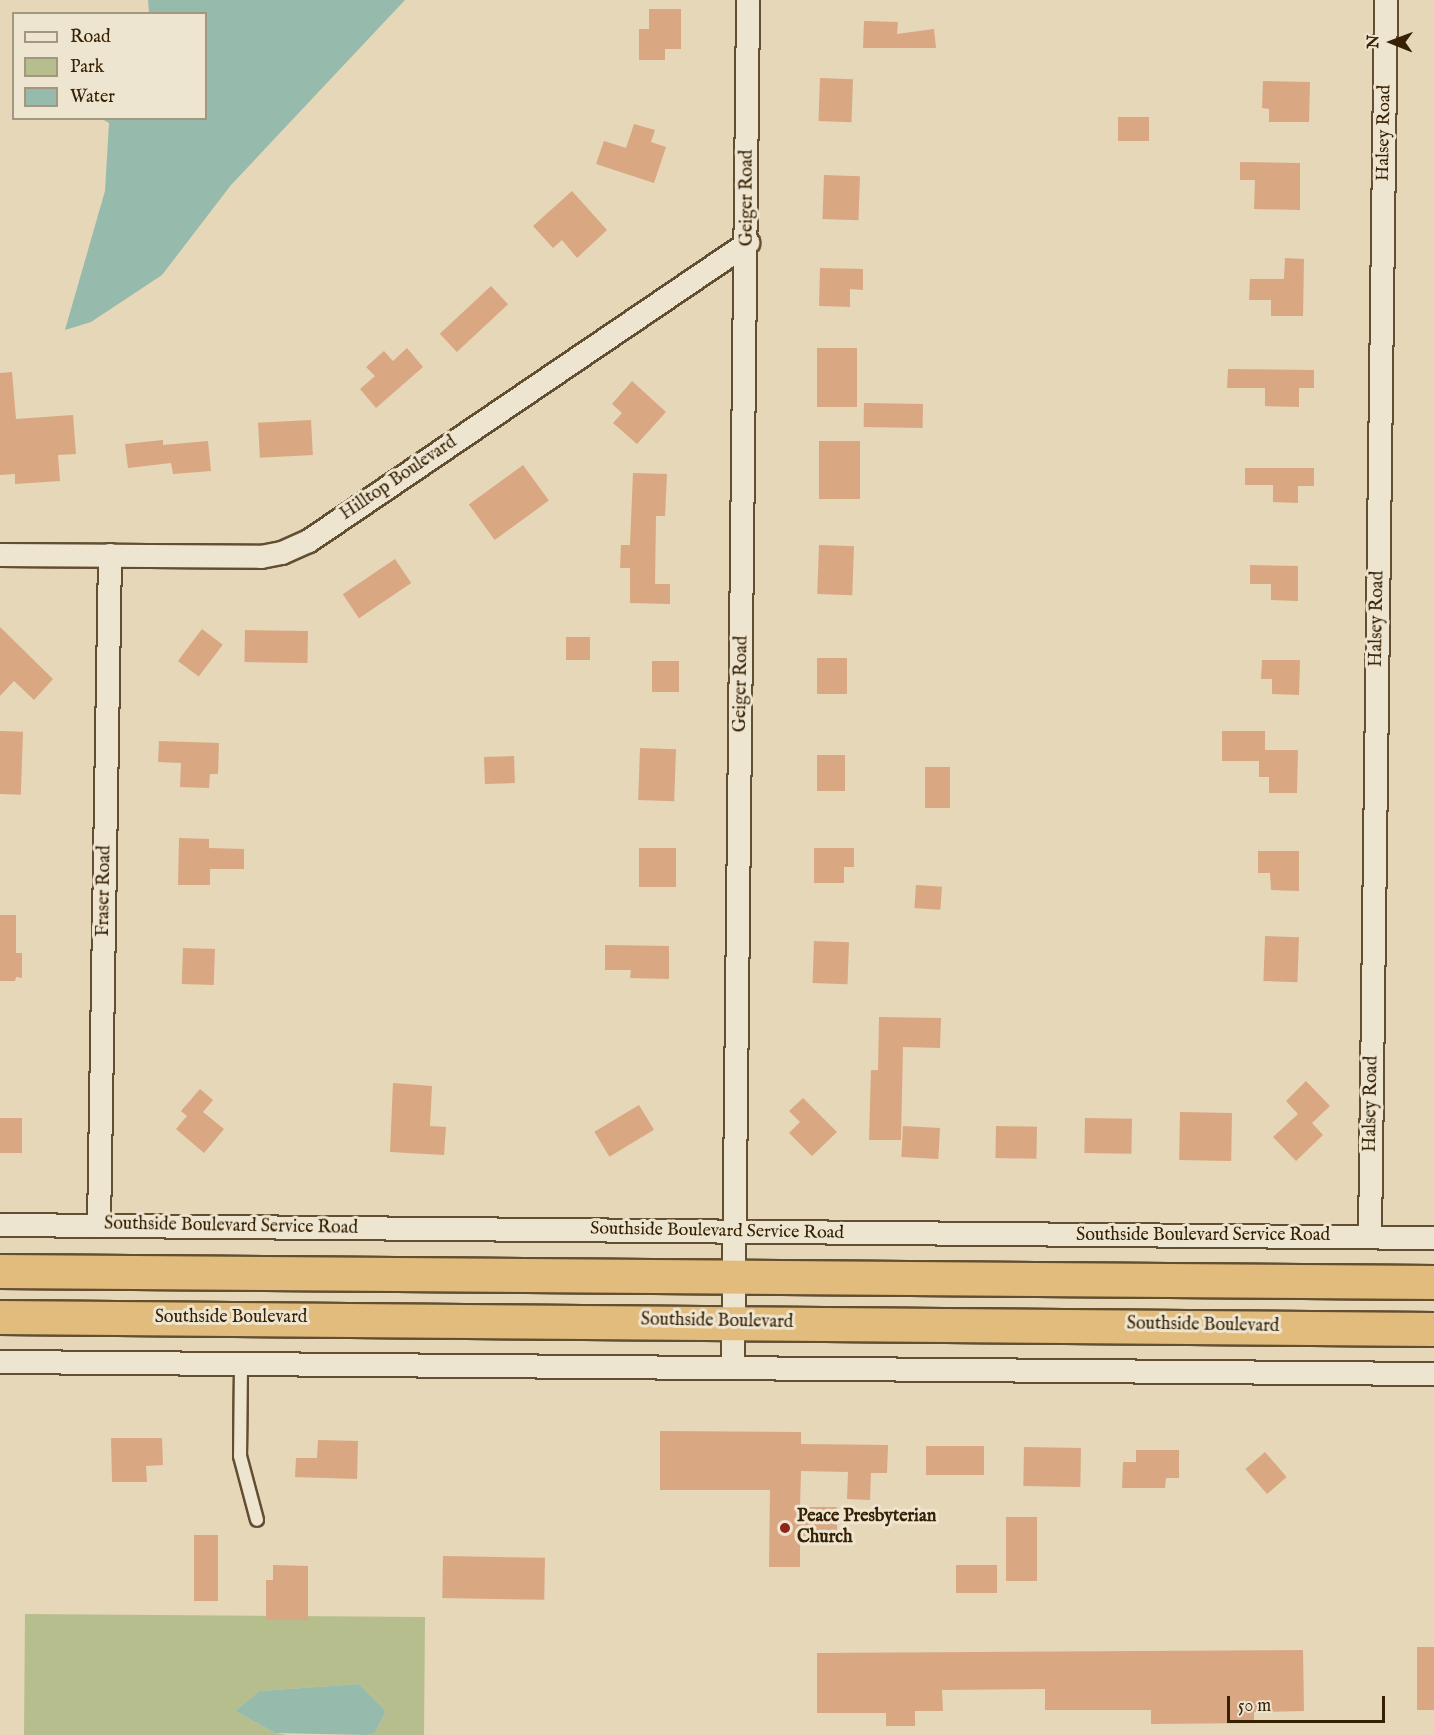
<!DOCTYPE html>
<style>
body{margin:0}
#map{position:relative;width:1434px;height:1735px;overflow:hidden;background:#e5d7b8;font-family:"IM FELL English",serif}
div>[style]{position:absolute}
[style*='--x']{left:calc(var(--x)*1px);top:calc(var(--y)*1px);width:calc(var(--w)*1px);rotate:calc(var(--a)*1deg)}
.green>*{inset:0;background:#b7be8d}
.water>*{inset:0;background:#96baac}
.building>*{inset:0;background:#daa783;transform-origin:0 0}
.roads{filter:drop-shadow(2px 0 #624e30) drop-shadow(-2px 0 #624e30) drop-shadow(0 2px #624e30) drop-shadow(0 -2px #624e30)}
.service>*{height:12px;margin:-6px;padding:0 6px;transform-origin:6px;border-radius:6px;background:#eee5d1}
.minor>*{height:22px;margin:-11px;padding:0 11px;transform-origin:11px;border-radius:11px;background:#eee5d1}
.trunk>*{height:33px;margin:-16.5px;padding:0 16.5px;transform-origin:16.5px;border-radius:16.5px;background:#e2bc7c}
.dots>*{width:16px;height:16px;translate:-50% -50%;box-sizing:border-box;border:3px solid #eee5d1;border-radius:50%}
span{translate:-50% -50%;white-space:nowrap;text-align:center;line-height:1.15;-webkit-text-stroke:6px #eee5d1;paint-order:stroke}
.street-label{font-size:18px;color:#362103}
.poi-label{font-size:18px;color:#362103;font-weight:700}
.left{translate:0 -50%;text-align:left}
.legend{position:absolute;left:12px;top:12px;width:195px;height:108px;box-sizing:border-box;background:#eee5d1;border:2px solid #a4977f;margin:0;padding:8px 10px;list-style:none;font-size:18px;color:#362103}
.legend li{display:flex;align-items:center;gap:12px;height:30px}
.legend b{width:30px;border:2px solid #a4977f}
.north{position:absolute;left:1362px;top:12px;width:60px;height:60px;-webkit-text-stroke:4px #eee5d1;paint-order:stroke;rotate:271deg;font-size:16px;font-weight:700;line-height:24px;text-align:center;color:#362103}
.north::after{content:'';display:block;margin:auto;width:21px;height:27px;background:#362103;clip-path:polygon(50% 0,100% 100%,50% 72%,0 100%)}
.scale{position:absolute;left:1227px;top:1696px;width:158px;height:27px;box-sizing:border-box;border:3px solid #362103;border-top:0;padding-left:8px;font-size:18px;line-height:21px;white-space:nowrap;color:#362103;-webkit-text-stroke:4px #eee5d1;paint-order:stroke}
</style>
<div id="map">
<div class="green">
<div style="clip-path:polygon(25px 1614px,425px 1617px,424px 1735px,367px 1735px,375px 1733px,386px 1711px,359px 1684px,261px 1691px,235px 1711px,275px 1733px,288px 1735px,24px 1735px)"></div>
</div>
<div class="water">
<div style="clip-path:polygon(148px 0,405px 0,231px 185px,162px 275px,91px 322px,65px 330px,105px 191px,109px 123px,102px 119px,206px 118px,206px 14px,149px 13px)"></div>
<div style="clip-path:polygon(359px 1684px,386px 1711px,375px 1733px,367px 1735px,275px 1733px,235px 1711px,260px 1691px)"></div>
</div>
<div class="building">
<div style="clip-path:polygon(649px 9px,681px 9px,681px 49px,665px 49px,665px 60px,639px 60px,639px 29px,649px 29px)"></div>
<div style="clip-path:polygon(864px 21px,898px 22px,897px 34px,934px 29px,936px 48px,863px 48px)"></div>
<div style="left:820px;top:78px;width:33px;height:43px;rotate:2deg"></div>
<div style="clip-path:polygon(1263px 81px,1310px 82px,1309px 122px,1269px 122px,1269px 109px,1262px 108px)"></div>
<div style="left:1118px;top:117px;width:31px;height:24px"></div>
<div style="clip-path:polygon(634px 124px,655px 130px,651px 142px,666px 147px,654px 183px,596px 164px,604px 141px,626px 148px)"></div>
<div style="clip-path:polygon(1240px 162px,1300px 163px,1300px 210px,1254px 209px,1255px 180px,1240px 180px)"></div>
<div style="left:824px;top:175px;width:36px;height:44px;rotate:2deg"></div>
<div style="clip-path:polygon(572px 191px,607px 230px,577px 258px,562px 240px,553px 248px,533px 226px)"></div>
<div style="clip-path:polygon(1285px 258px,1304px 259px,1303px 316px,1271px 316px,1271px 300px,1249px 300px,1250px 279px,1284px 279px)"></div>
<div style="clip-path:polygon(820px 268px,863px 269px,863px 290px,850px 289px,850px 307px,819px 306px)"></div>
<div style="left:491px;top:286px;width:25px;height:70px;rotate:47deg"></div>
<div style="clip-path:polygon(407px 348px,423px 367px,376px 408px,360px 389px,375px 376px,366px 367px,384px 351px,393px 361px)"></div>
<div style="left:817px;top:348px;width:40px;height:59px"></div>
<div style="clip-path:polygon(1228px 369px,1314px 370px,1314px 388px,1299px 388px,1299px 407px,1265px 406px,1265px 388px,1227px 388px)"></div>
<div style="clip-path:polygon(12px 372px,16px 419px,73px 415px,76px 454px,58px 455px,60px 481px,15px 484px,15px 474px,0 475px,0 373px)"></div>
<div style="clip-path:polygon(632px 381px,666px 412px,637px 444px,613px 423px,622px 413px,612px 404px)"></div>
<div style="left:864px;top:403px;width:59px;height:24px;rotate:1deg"></div>
<div style="left:311px;top:420px;width:35px;height:53px;rotate:87deg"></div>
<div style="clip-path:polygon(163px 440px,163px 445px,208px 441px,211px 471px,173px 474px,171px 463px,128px 468px,125px 444px)"></div>
<div style="left:819px;top:441px;width:41px;height:58px"></div>
<div style="left:523px;top:465px;width:44px;height:67px;rotate:54deg"></div>
<div style="clip-path:polygon(1245px 468px,1314px 468px,1314px 486px,1298px 486px,1298px 503px,1273px 502px,1273px 485px,1245px 485px)"></div>
<div style="clip-path:polygon(633px 473px,667px 474px,665px 516px,656px 516px,655px 584px,670px 584px,670px 604px,630px 603px,630px 568px,620px 568px,621px 545px,630px 545px)"></div>
<div style="left:819px;top:545px;width:35px;height:49px;rotate:2deg"></div>
<div style="left:395px;top:559px;width:29px;height:63px;rotate:56deg"></div>
<div style="clip-path:polygon(1250px 565px,1298px 566px,1298px 601px,1271px 600px,1271px 584px,1250px 584px)"></div>
<div style="clip-path:polygon(0 627px,53px 679px,34px 700px,14px 681px,0 696px)"></div>
<div style="left:202px;top:629px;width:26px;height:40px;rotate:37deg"></div>
<div style="left:245px;top:630px;width:63px;height:32px;rotate:1deg"></div>
<div style="left:566px;top:637px;width:24px;height:23px"></div>
<div style="left:817px;top:658px;width:30px;height:36px"></div>
<div style="clip-path:polygon(1262px 660px,1300px 660px,1299px 695px,1272px 694px,1272px 679px,1261px 679px)"></div>
<div style="left:652px;top:661px;width:27px;height:31px"></div>
<div style="left:0;top:731px;width:23px;height:63px;rotate:2deg"></div>
<div style="clip-path:polygon(1222px 731px,1265px 731px,1265px 750px,1298px 750px,1297px 793px,1269px 793px,1269px 777px,1259px 777px,1259px 761px,1222px 761px)"></div>
<div style="clip-path:polygon(159px 741px,219px 743px,218px 774px,210px 774px,209px 788px,180px 787px,181px 763px,158px 762px)"></div>
<div style="left:640px;top:748px;width:36px;height:52px;rotate:2deg"></div>
<div style="left:817px;top:755px;width:28px;height:36px"></div>
<div style="left:514px;top:756px;width:27px;height:30px;rotate:88deg"></div>
<div style="left:925px;top:767px;width:25px;height:41px"></div>
<div style="clip-path:polygon(179px 838px,209px 839px,209px 848px,244px 849px,244px 869px,210px 869px,210px 885px,178px 885px)"></div>
<div style="left:639px;top:848px;width:37px;height:39px"></div>
<div style="clip-path:polygon(814px 848px,854px 848px,854px 867px,844px 867px,844px 883px,814px 883px)"></div>
<div style="clip-path:polygon(1258px 851px,1299px 851px,1299px 891px,1271px 890px,1270px 873px,1258px 873px)"></div>
<div style="left:916px;top:885px;width:26px;height:23px;rotate:4deg"></div>
<div style="clip-path:polygon(0 915px,16px 915px,16px 953px,22px 953px,22px 978px,16px 977px,15px 981px,0 981px)"></div>
<div style="left:1265px;top:936px;width:34px;height:45px;rotate:2deg"></div>
<div style="left:814px;top:941px;width:35px;height:42px;rotate:2deg"></div>
<div style="clip-path:polygon(605px 945px,669px 946px,669px 979px,630px 978px,631px 970px,605px 970px)"></div>
<div style="left:183px;top:948px;width:32px;height:36px;rotate:2deg"></div>
<div style="clip-path:polygon(879px 1017px,941px 1018px,940px 1048px,903px 1047px,901px 1140px,869px 1140px,871px 1070px,878px 1070px)"></div>
<div style="clip-path:polygon(1306px 1081px,1330px 1106px,1312px 1123px,1323px 1135px,1296px 1161px,1273px 1137px,1298px 1114px,1286px 1101px)"></div>
<div style="clip-path:polygon(393px 1083px,432px 1086px,430px 1126px,446px 1127px,444px 1155px,390px 1152px)"></div>
<div style="clip-path:polygon(200px 1089px,213px 1100px,203px 1112px,224px 1129px,204px 1153px,176px 1129px,187px 1116px,181px 1111px)"></div>
<div style="clip-path:polygon(803px 1098px,837px 1132px,812px 1156px,789px 1133px,800px 1122px,789px 1111px)"></div>
<div style="left:639px;top:1105px;width:29px;height:52px;rotate:59deg"></div>
<div style="left:1180px;top:1112px;width:52px;height:48px;rotate:1deg"></div>
<div style="left:0;top:1118px;width:22px;height:35px"></div>
<div style="left:1085px;top:1118px;width:47px;height:35px;rotate:1deg"></div>
<div style="left:903px;top:1126px;width:37px;height:31px;rotate:3deg"></div>
<div style="left:996px;top:1126px;width:41px;height:32px;rotate:1deg"></div>
<div style="clip-path:polygon(660px 1431px,801px 1432px,801px 1444px,888px 1445px,887px 1473px,871px 1473px,870px 1500px,847px 1499px,848px 1472px,801px 1471px,800px 1507px,837px 1507px,837px 1536px,800px 1536px,800px 1567px,769px 1567px,770px 1490px,660px 1490px)"></div>
<div style="clip-path:polygon(111px 1438px,162px 1438px,163px 1465px,146px 1466px,147px 1482px,112px 1482px)"></div>
<div style="clip-path:polygon(318px 1440px,358px 1441px,357px 1479px,295px 1477px,296px 1458px,317px 1458px)"></div>
<div style="left:926px;top:1446px;width:58px;height:29px"></div>
<div style="left:1024px;top:1447px;width:57px;height:39px;rotate:1deg"></div>
<div style="clip-path:polygon(1136px 1450px,1179px 1450px,1179px 1478px,1166px 1478px,1165px 1488px,1122px 1488px,1123px 1462px,1136px 1462px)"></div>
<div style="left:1265px;top:1452px;width:33px;height:26px;rotate:49deg"></div>
<div style="left:1006px;top:1517px;width:31px;height:64px"></div>
<div style="left:194px;top:1535px;width:24px;height:66px"></div>
<div style="left:443px;top:1556px;width:102px;height:42px;rotate:1deg"></div>
<div style="clip-path:polygon(273px 1565px,308px 1566px,308px 1620px,266px 1620px,266px 1580px,273px 1580px)"></div>
<div style="left:956px;top:1565px;width:41px;height:28px"></div>
<div style="left:1434px;top:1647px;width:63px;height:17px;rotate:90deg"></div>
<div style="clip-path:polygon(1303px 1650px,1304px 1711px,1254px 1712px,1254px 1723px,1151px 1724px,1151px 1710px,1045px 1710px,1045px 1689px,942px 1690px,943px 1711px,915px 1711px,915px 1726px,886px 1726px,886px 1713px,817px 1713px,817px 1653px)"></div>
</div>
<div class="roads">
<div class="service">
<div style="--x:241;--y:1364;--w:92;--a:90.6"></div>
<div style="--x:240;--y:1456;--w:66;--a:75.1"></div>
</div>
<div class="minor">
<div style="--x:0;--y:555;--w:261;--a:0.4"></div>
<div style="--x:261;--y:557;--w:21;--a:-11"></div>
<div style="--x:282;--y:553;--w:30;--a:-24"></div>
<div style="--x:309;--y:541;--w:531;--a:-34.17"></div>
<div style="--x:0;--y:1225;--w:1434;--a:0.52"></div>
<div style="--x:99;--y:1226;--w:671;--a:-89.06"></div>
<div style="--x:1370;--y:1237;--w:1237;--a:-89.26"></div>
<div style="--x:0;--y:1362;--w:1434;--a:0.48"></div>
<div style="--x:733;--y:1368;--w:1368;--a:-89.37"></div>
</div>
<div class="trunk">
<div style="--x:0;--y:1271;--w:1434;--a:0.44"></div>
<div style="--x:0;--y:1317;--w:1434;--a:0.48"></div>
</div>
</div>
<div class="dots">
<div style="left:785px;top:1528px;background:#8f2418"></div>
</div>
<div class="street-label">
<span style="left:1385px;top:133px;rotate:-89deg">Halsey Road</span>
<span style="left:748px;top:198px;rotate:-90deg">Geiger Road</span>
<span style="left:399px;top:479px;rotate:-34deg">Hilltop Boulevard</span>
<span style="left:1378px;top:619px;rotate:-89deg">Halsey Road</span>
<span style="left:742px;top:684px;rotate:-89deg">Geiger Road</span>
<span style="left:105px;top:891px;rotate:-89deg">Fraser Road</span>
<span style="left:1372px;top:1104px;rotate:-89deg">Halsey Road</span>
<span style="left:231px;top:1227px;rotate:1deg">Southside Boulevard Service Road</span>
<span style="left:717px;top:1232px;rotate:1deg">Southside Boulevard Service Road</span>
<span style="left:1203px;top:1236px">Southside Boulevard Service Road</span>
<span style="left:231px;top:1318px">Southside Boulevard</span>
<span style="left:717px;top:1322px;rotate:1deg">Southside Boulevard</span>
<span style="left:1203px;top:1326px;rotate:1deg">Southside Boulevard</span>
</div>
<div class="poi-label">
<span class="left" style="left:797px;top:1528px">Peace Presbyterian<br>Church</span>
</div>
<ul class="legend">
<li><b style="height:8px;background:#eee5d1"></b>Road</li>
<li><b style="height:16px;background:#b7be8d"></b>Park</li>
<li><b style="height:16px;background:#96baac"></b>Water</li>
</ul>
<div class="north">N</div>
<div class="scale">50 m</div>
</div>
